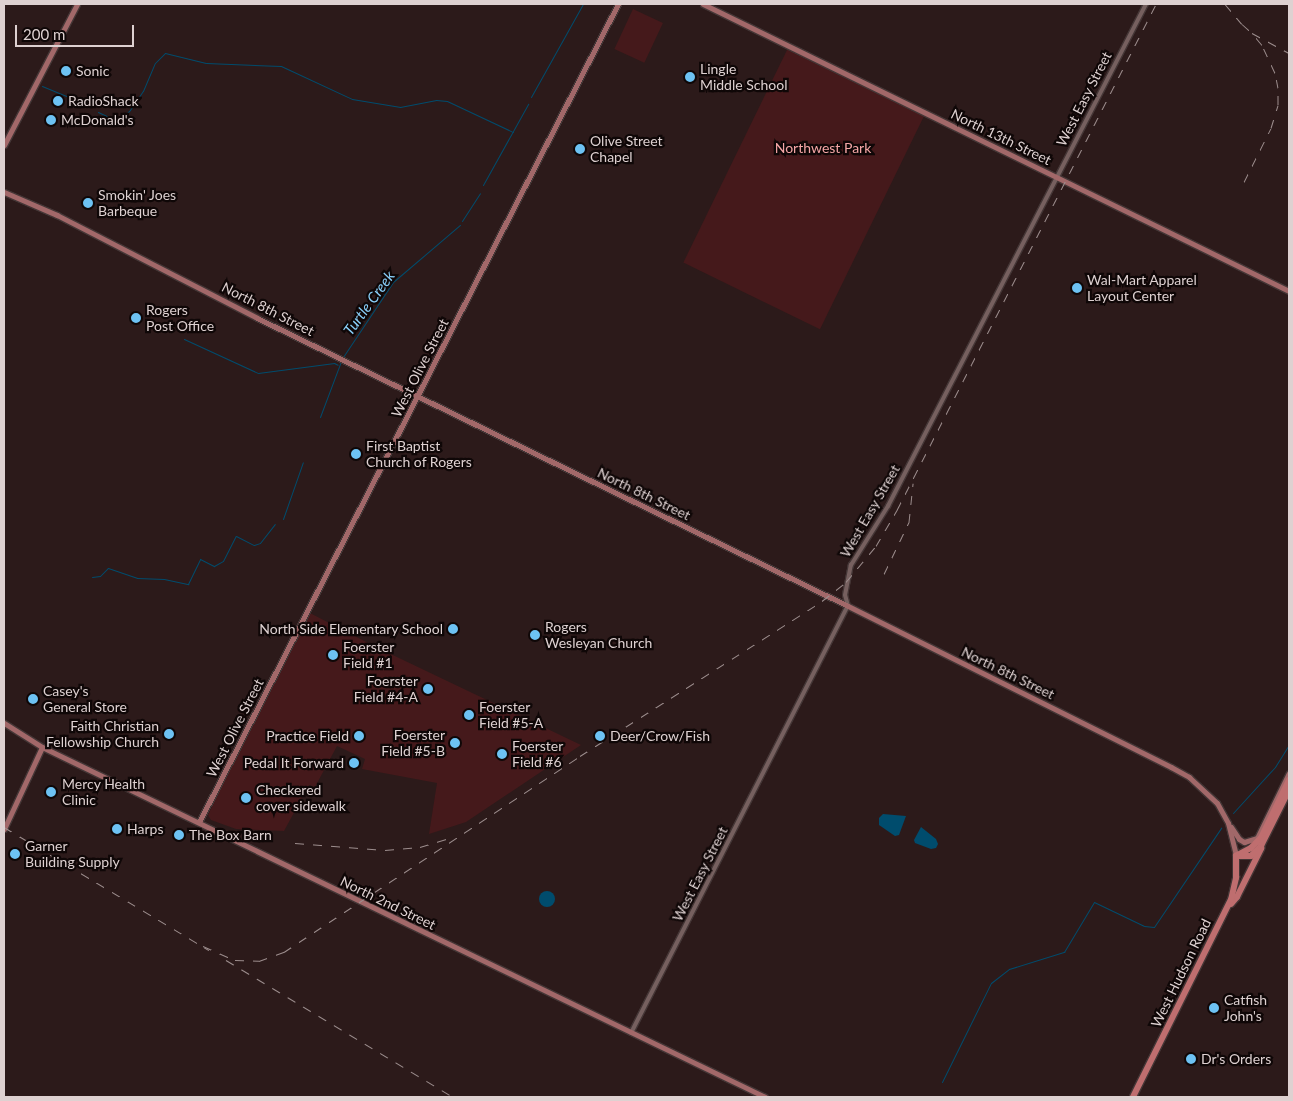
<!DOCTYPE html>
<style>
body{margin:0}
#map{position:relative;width:1293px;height:1101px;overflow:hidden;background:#2c1a1a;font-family:Lato,sans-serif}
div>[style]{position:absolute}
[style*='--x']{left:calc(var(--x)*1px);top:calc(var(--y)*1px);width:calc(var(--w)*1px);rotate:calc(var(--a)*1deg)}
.green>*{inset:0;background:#45191b;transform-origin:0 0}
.water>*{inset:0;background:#004c6d}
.round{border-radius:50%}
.stream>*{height:1px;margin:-0.5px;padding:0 0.5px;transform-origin:0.5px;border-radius:0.5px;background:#004c6d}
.roads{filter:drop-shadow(1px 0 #443636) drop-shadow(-1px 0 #443636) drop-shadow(0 1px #443636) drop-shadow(0 -1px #443636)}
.minor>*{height:4px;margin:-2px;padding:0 2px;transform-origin:2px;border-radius:2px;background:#76605f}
.major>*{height:5px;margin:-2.5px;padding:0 2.5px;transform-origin:2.5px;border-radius:2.5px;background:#a26869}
.highway>*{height:5.5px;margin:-2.75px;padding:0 2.75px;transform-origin:2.75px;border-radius:2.75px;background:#bf6e6f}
.rail>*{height:1px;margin-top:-0.5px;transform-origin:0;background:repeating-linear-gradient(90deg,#9d8e8e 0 9px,transparent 0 18px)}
.dots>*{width:14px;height:14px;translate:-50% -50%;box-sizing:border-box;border:2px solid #0f0707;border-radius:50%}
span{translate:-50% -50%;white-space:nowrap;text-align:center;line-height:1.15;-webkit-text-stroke:4.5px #0f0707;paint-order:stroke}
.poi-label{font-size:14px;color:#ded1d1}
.left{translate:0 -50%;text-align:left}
.right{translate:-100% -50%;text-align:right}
.street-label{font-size:14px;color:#ded1d1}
.park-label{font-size:14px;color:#f4a6a6}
.water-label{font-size:15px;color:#89cff9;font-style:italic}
.frame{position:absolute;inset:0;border:5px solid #ded1d1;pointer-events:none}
.scale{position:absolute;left:15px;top:25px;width:119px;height:22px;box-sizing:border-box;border:2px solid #ded1d1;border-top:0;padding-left:6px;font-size:15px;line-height:18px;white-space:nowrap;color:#ded1d1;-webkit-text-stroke:4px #0f0707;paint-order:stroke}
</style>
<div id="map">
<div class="green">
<div style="left:633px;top:9px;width:33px;height:44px;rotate:25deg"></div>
<div style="left:789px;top:46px;width:152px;height:241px;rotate:26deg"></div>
<div style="clip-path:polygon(306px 611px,376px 647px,581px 745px,466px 822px,429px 834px,437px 783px,362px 769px,365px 759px,337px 746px,315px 787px,309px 785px,284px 831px,236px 829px,211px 820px,208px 815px)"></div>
</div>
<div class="water">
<div style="clip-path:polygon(883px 814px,906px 816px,899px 835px,895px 836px,879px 825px,879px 818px)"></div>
<div style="clip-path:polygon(921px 827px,936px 839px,938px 844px,936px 848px,931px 849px,915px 843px,914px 840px)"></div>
<div class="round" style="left:539px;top:891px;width:16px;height:16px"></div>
</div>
<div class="stream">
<div style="--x:42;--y:86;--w:55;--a:22.4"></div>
<div style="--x:531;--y:97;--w:107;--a:-60.8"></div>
<div style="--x:98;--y:112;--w:17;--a:25"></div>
<div style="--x:113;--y:119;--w:7;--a:8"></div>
<div style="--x:120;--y:120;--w:14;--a:-45"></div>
<div style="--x:130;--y:110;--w:23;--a:-56"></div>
<div style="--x:143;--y:91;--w:30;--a:-67"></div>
<div style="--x:155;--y:63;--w:14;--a:-45"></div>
<div style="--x:165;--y:53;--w:42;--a:13.7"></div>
<div style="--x:206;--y:63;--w:75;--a:2.3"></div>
<div style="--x:281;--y:66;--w:78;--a:24.9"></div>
<div style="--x:352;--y:99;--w:49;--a:9.5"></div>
<div style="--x:400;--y:107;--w:37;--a:-11"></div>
<div style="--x:436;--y:100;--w:11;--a:5"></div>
<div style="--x:447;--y:101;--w:73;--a:25.2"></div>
<div style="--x:483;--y:185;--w:93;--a:-60.9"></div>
<div style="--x:462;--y:221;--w:33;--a:-57"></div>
<div style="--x:184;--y:339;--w:81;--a:24.7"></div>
<div style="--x:258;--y:373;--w:77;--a:-7.5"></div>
<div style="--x:334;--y:363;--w:4;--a:27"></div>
<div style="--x:343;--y:357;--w:90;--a:-56.3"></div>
<div style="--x:393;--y:282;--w:88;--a:-40.4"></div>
<div style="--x:320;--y:417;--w:60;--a:-69.4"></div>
<div style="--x:283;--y:519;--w:60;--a:-70.7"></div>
<div style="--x:92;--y:577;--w:8;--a:-7"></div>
<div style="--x:100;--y:576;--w:11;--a:-45"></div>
<div style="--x:108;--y:568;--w:31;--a:19"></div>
<div style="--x:137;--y:578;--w:27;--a:2"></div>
<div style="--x:164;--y:579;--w:25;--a:12"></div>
<div style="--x:188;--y:584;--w:28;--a:-64"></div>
<div style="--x:200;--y:559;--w:16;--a:27"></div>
<div style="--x:214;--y:566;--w:10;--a:-29"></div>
<div style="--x:223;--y:561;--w:28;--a:-63"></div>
<div style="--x:236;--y:536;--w:20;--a:27"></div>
<div style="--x:254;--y:545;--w:6;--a:-18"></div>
<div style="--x:260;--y:543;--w:24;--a:-52"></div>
<div style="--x:1233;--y:813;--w:62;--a:-47.6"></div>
<div style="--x:1275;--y:767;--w:26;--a:-58"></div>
<div style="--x:942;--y:1082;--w:110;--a:-63.7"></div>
<div style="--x:991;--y:983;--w:23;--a:-38"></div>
<div style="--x:1009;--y:969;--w:58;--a:-17.2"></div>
<div style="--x:1064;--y:952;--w:58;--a:-59"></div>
<div style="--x:1094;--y:902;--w:55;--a:25.6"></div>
<div style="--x:1144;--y:926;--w:10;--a:6"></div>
<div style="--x:1154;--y:927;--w:120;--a:-55.9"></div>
</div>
<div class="roads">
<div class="minor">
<div style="--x:631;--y:1033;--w:479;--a:-63.1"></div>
<div style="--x:848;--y:606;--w:11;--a:-105"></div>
<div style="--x:845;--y:595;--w:31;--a:-79"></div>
<div style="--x:851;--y:565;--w:70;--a:-57.9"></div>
<div style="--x:888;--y:506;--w:564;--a:-62.8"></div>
</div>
<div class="major">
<div style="--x:703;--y:4;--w:653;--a:26.09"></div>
<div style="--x:4;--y:145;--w:159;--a:-62.6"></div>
<div style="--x:4;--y:192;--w:58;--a:23.5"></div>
<div style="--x:57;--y:215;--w:225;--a:27.2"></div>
<div style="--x:257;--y:318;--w:657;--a:25.98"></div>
<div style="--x:848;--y:606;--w:361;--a:26.5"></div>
<div style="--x:1171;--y:767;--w:21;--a:29"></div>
<div style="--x:1189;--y:777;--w:38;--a:43"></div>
<div style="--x:1217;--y:803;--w:23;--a:61"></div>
<div style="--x:1228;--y:823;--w:34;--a:76"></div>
<div style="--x:4;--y:723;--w:45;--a:32.3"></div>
<div style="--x:42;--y:747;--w:803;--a:25.83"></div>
<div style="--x:199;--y:822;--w:919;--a:-62.88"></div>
<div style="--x:1231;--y:827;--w:14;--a:56"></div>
<div style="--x:1239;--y:839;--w:6;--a:31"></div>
<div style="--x:1244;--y:842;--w:14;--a:-17"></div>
<div style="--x:1257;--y:838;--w:72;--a:-63.8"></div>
<div style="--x:4;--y:829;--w:90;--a:-65.1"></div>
</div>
<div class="highway">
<div style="--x:1236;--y:856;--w:17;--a:-28"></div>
<div style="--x:1251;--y:848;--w:14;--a:-45"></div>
<div style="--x:1261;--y:838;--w:64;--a:-64.2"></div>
<div style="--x:1236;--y:856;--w:15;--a:0"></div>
<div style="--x:1251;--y:856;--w:14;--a:-45"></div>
<div style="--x:1261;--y:846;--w:63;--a:-63.4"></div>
<div style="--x:1231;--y:904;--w:9;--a:-49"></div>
<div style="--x:1237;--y:897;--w:54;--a:-63.4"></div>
<div style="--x:1133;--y:1097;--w:220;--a:-63.6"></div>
<div style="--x:1231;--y:900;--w:23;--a:-77"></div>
<div style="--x:1236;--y:878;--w:22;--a:-90"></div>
</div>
</div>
<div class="rail">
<div style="--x:1225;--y:4;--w:26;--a:50"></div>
<div style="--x:1242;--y:24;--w:13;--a:42"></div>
<div style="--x:1252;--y:33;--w:42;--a:28.4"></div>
<div style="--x:1244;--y:182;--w:60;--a:-63.4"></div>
<div style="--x:1271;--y:128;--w:24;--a:-73"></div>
<div style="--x:1278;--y:105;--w:17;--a:-90"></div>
<div style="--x:1278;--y:88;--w:15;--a:-101"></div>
<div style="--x:1275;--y:73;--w:31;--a:-115"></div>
<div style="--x:1262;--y:45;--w:16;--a:-130"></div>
<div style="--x:884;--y:574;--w:58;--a:-64.3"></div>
<div style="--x:909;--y:522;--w:39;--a:-84"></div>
<div style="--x:4;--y:827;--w:239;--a:31"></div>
<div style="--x:295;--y:843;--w:90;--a:4.4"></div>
<div style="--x:385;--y:850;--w:35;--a:-5"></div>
<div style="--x:420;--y:847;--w:31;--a:-17"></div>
<div style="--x:203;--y:946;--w:35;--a:24"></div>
<div style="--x:235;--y:960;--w:24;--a:2"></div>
<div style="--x:259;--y:961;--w:27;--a:-20"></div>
<div style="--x:284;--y:952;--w:355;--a:-33.5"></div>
<div style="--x:580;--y:756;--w:287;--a:-32.6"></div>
<div style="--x:822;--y:601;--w:31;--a:-38"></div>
<div style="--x:846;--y:582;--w:47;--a:-50.2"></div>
<div style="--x:876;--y:546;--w:42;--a:-59.7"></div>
<div style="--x:897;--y:510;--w:568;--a:-62.89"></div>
<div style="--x:226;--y:960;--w:265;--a:31.1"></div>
</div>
<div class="dots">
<div style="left:66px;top:71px;background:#6dc2f3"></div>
<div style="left:690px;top:77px;background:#6dc2f3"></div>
<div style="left:58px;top:101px;background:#6dc2f3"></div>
<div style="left:51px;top:120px;background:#6dc2f3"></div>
<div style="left:580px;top:149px;background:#6dc2f3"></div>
<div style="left:88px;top:203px;background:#6dc2f3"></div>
<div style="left:1077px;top:288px;background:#6dc2f3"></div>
<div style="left:136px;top:318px;background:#6dc2f3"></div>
<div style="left:356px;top:454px;background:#6dc2f3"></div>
<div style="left:453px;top:629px;background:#6dc2f3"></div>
<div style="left:535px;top:635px;background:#6dc2f3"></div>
<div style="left:333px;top:655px;background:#6dc2f3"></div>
<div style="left:428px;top:689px;background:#6dc2f3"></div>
<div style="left:33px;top:699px;background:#6dc2f3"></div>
<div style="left:469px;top:715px;background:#6dc2f3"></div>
<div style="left:169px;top:734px;background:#6dc2f3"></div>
<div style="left:359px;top:736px;background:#6dc2f3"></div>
<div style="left:600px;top:736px;background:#6dc2f3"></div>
<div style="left:455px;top:743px;background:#6dc2f3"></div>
<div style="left:502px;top:754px;background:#6dc2f3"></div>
<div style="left:354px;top:763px;background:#6dc2f3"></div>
<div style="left:51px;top:792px;background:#6dc2f3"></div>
<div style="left:246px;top:798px;background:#6dc2f3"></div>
<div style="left:117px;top:829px;background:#6dc2f3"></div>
<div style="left:179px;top:835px;background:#6dc2f3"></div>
<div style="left:15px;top:854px;background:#6dc2f3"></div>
<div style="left:1214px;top:1008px;background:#6dc2f3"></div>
<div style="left:1191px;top:1059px;background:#6dc2f3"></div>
</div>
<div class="poi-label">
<span class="left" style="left:700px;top:77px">Lingle<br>Middle School</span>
<span class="left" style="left:76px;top:71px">Sonic</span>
<span class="left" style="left:68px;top:101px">RadioShack</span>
<span class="left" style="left:61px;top:120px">McDonald's</span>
<span class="left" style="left:590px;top:149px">Olive Street<br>Chapel</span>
<span class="left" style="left:98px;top:203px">Smokin' Joes<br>Barbeque</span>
<span class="left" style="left:1087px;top:288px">Wal-Mart Apparel<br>Layout Center</span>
<span class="left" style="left:146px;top:318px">Rogers<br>Post Office</span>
<span class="left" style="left:366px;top:454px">First Baptist<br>Church of Rogers</span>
<span class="left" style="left:545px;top:635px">Rogers<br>Wesleyan Church</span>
<span class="right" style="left:443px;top:629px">North Side Elementary School</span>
<span class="left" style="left:343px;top:655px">Foerster<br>Field #1</span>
<span class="right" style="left:418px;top:689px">Foerster<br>Field #4-A</span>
<span class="left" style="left:43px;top:699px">Casey's<br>General Store</span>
<span class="left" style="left:479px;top:715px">Foerster<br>Field #5-A</span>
<span class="right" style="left:159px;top:734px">Faith Christian<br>Fellowship Church</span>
<span class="right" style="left:445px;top:743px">Foerster<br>Field #5-B</span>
<span class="right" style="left:349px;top:736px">Practice Field</span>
<span class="left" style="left:610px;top:736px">Deer/Crow/Fish</span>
<span class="left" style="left:512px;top:754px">Foerster<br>Field #6</span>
<span class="right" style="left:344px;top:763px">Pedal It Forward</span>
<span class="left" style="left:62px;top:792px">Mercy Health<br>Clinic</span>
<span class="left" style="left:256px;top:798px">Checkered<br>cover sidewalk</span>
<span class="left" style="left:127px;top:829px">Harps</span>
<span class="left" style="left:189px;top:835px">The Box Barn</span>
<span class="left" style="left:25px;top:854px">Garner<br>Building Supply</span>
<span class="left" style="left:1224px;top:1008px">Catfish<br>John's</span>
<span class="left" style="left:1201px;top:1059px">Dr's Orders</span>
</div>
<div class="street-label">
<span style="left:1084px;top:99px;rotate:-63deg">West Easy Street</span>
<span style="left:1001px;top:137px;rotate:26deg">North 13th Street</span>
<span style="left:268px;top:309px;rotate:27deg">North 8th Street</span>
<span style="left:420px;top:368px;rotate:-63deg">West Olive Street</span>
<span style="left:644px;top:494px;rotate:26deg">North 8th Street</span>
<span style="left:870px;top:511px;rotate:-60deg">West Easy Street</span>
<span style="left:1008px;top:673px;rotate:26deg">North 8th Street</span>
<span style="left:235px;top:728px;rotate:-63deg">West Olive Street</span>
<span style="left:700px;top:874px;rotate:-63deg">West Easy Street</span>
<span style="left:388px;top:903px;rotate:26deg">North 2nd Street</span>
<span style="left:1181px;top:973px;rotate:-64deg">West Hudson Road</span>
</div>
<div class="park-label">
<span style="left:823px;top:148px">Northwest Park</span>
</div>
<div class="water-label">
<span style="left:369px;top:303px;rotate:-54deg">Turtle Creek</span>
</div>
<div class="frame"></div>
<div class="scale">200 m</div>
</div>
